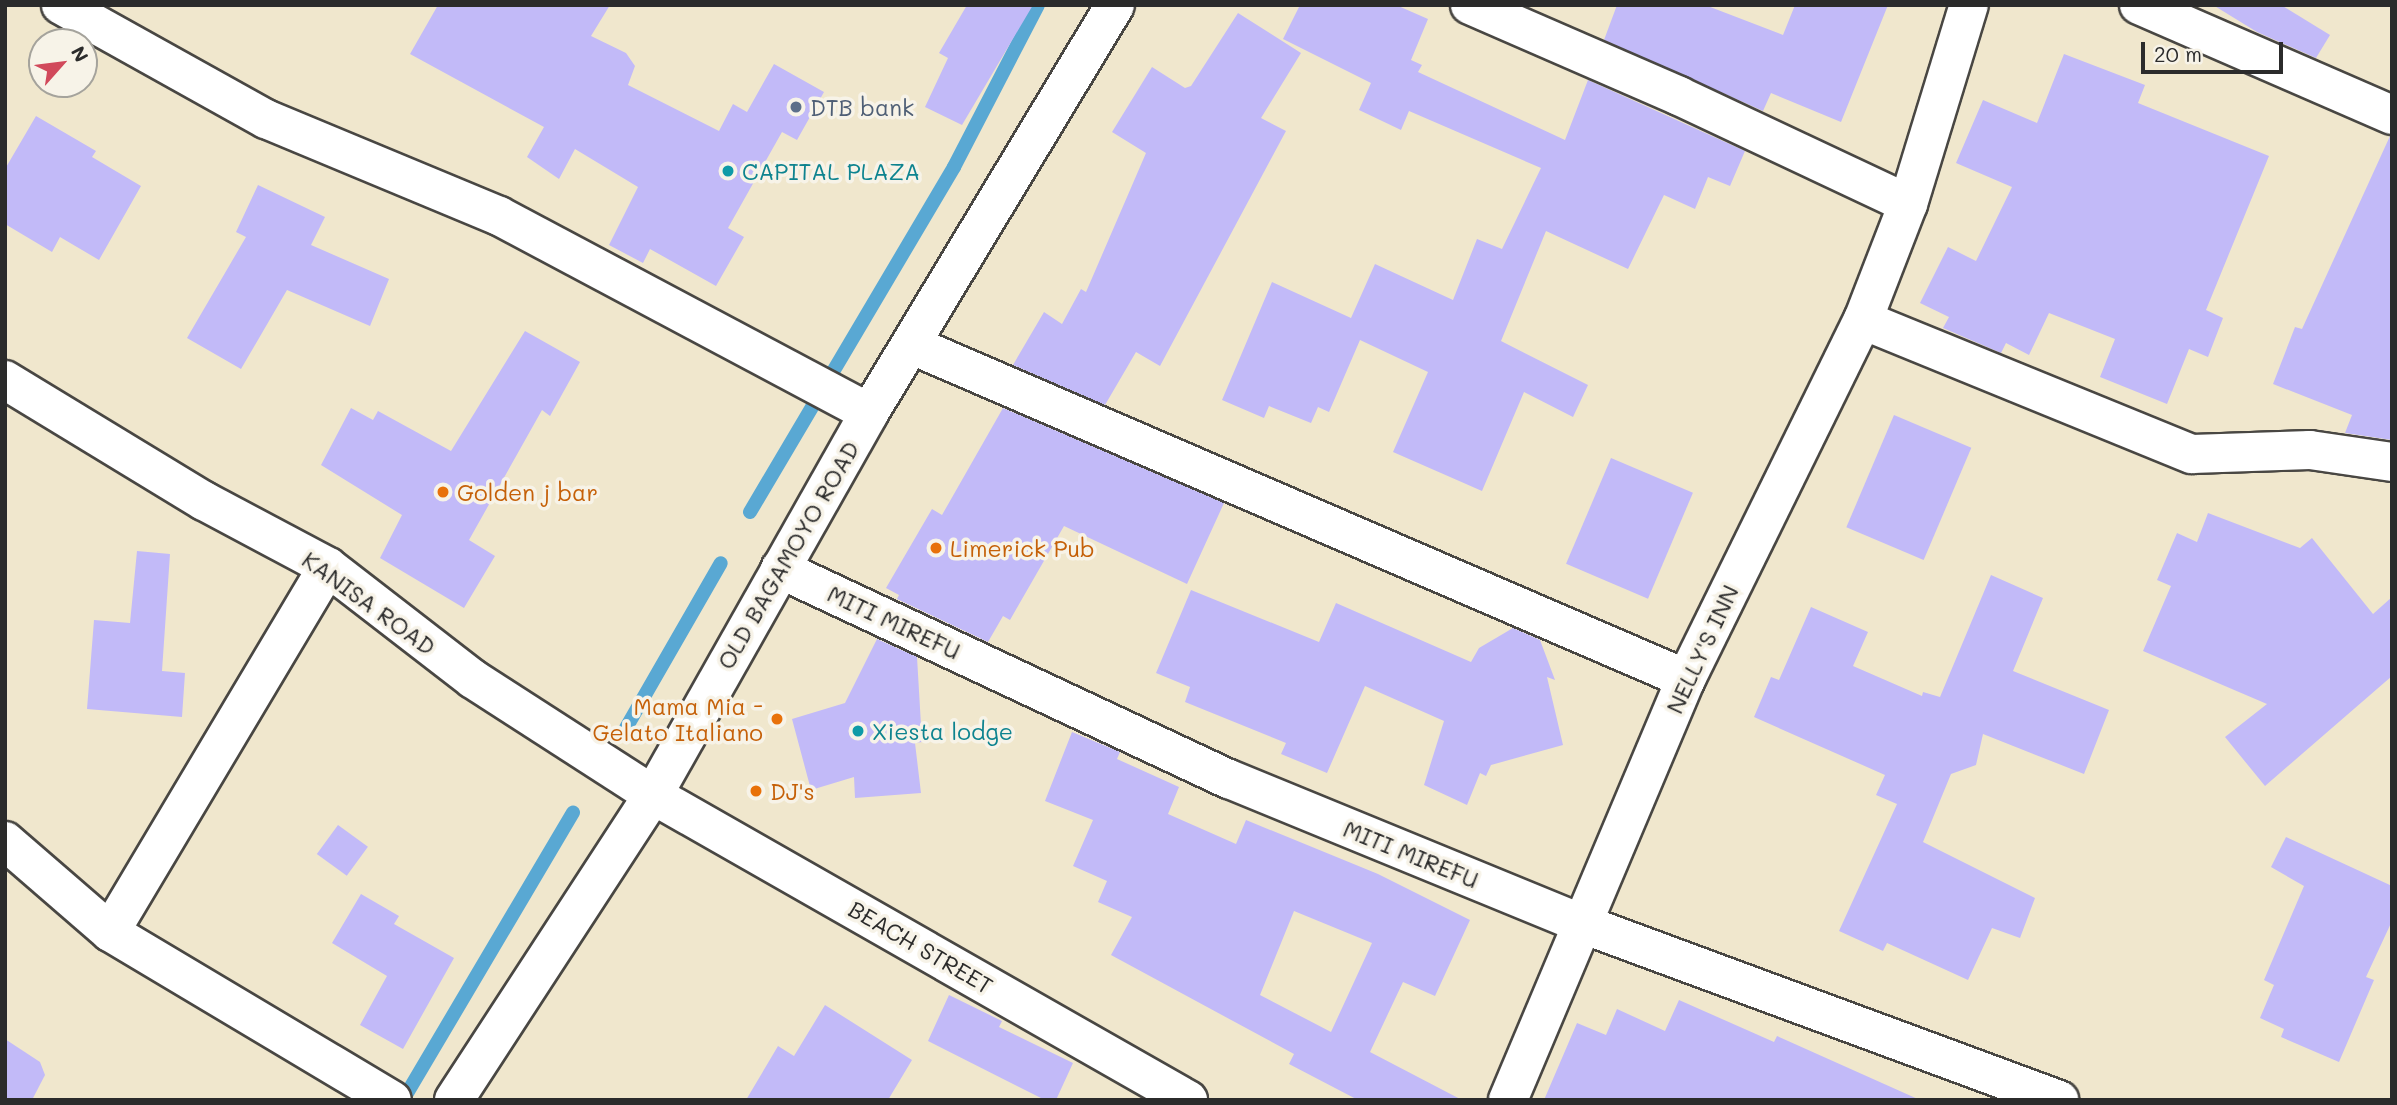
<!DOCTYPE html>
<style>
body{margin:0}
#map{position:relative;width:2397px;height:1105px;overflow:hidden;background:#f0e7cd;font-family:Mali,sans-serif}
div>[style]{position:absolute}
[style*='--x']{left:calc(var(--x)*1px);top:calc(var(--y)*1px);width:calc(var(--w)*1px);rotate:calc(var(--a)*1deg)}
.stream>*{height:14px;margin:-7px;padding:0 7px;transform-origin:7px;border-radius:7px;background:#59a8d3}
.building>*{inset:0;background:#c2baf8;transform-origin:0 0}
.roads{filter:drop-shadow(2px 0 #494743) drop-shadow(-2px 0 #494743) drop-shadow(0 2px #494743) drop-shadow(0 -2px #494743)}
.street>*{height:38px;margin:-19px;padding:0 19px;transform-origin:19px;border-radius:19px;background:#fff}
.primary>*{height:38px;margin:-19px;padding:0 19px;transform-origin:19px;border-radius:19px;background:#fff}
.dots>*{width:19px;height:19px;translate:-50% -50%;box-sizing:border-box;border:4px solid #f7f3e8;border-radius:50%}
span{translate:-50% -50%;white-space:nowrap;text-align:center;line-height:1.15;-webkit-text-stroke:7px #f7f3e8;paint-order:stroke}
.service-label{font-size:23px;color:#4e5e75}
.left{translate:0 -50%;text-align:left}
.culture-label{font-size:23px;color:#0d838f}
.food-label{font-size:23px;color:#c56008}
.right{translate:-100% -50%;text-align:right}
.street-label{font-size:23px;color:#2b2b2b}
.frame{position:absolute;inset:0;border:7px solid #2b2b2b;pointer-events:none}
.north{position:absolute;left:28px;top:28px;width:70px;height:70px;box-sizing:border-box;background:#f7f3e8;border:2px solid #a5a39c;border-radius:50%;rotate:62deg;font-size:19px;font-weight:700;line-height:28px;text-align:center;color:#2b2b2b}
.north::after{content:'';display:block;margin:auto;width:24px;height:32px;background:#d1495b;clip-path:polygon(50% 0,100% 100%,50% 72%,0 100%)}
.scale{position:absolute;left:2141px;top:42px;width:142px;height:32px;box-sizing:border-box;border:4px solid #2b2b2b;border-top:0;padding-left:9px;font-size:21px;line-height:24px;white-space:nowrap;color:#2b2b2b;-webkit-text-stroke:5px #f7f3e8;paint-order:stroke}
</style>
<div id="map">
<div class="stream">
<div style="--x:750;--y:512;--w:401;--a:-59.4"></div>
<div style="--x:954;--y:167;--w:182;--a:-62.6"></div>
<div style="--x:626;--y:728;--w:190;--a:-60.1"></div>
<div style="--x:403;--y:1100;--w:334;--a:-59.4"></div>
</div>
<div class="building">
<div style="clip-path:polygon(438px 5px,610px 5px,591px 36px,626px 53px,635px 66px,628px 85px,719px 131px,733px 104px,747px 112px,774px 64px,824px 92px,797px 140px,782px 132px,728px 228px,744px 237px,716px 286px,650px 249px,643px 263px,609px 245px,638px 187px,575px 149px,559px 179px,527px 157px,544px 127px,410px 54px)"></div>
<div style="clip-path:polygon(967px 5px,1033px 5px,962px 125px,925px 107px,948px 58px,939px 53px)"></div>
<div style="clip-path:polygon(1300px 5px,1396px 5px,1428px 19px,1411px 60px,1422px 65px,1418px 72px,1565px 140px,1588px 80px,1745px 151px,1730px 186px,1708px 177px,1695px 209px,1664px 195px,1628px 269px,1546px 231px,1501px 341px,1588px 385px,1573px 417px,1524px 392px,1482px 491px,1393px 452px,1428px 372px,1360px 340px,1329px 412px,1318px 407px,1311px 423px,1269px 406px,1264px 418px,1222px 400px,1272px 282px,1351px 318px,1375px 264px,1453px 300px,1477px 239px,1502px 249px,1541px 168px,1409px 111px,1401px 130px,1359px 110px,1371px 83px,1283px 39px)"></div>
<div style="clip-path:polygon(1617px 5px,1705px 5px,1783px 35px,1795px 5px,1888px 5px,1841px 122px,1771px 93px,1763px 111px,1604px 40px)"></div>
<div style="clip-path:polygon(2213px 5px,2281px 5px,2330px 35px,2316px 58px,2257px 32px)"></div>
<div style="clip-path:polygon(1238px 13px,1301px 53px,1261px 118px,1286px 131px,1160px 366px,1136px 352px,1105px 405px,1013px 365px,1044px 312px,1062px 324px,1081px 289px,1086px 292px,1146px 153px,1112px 132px,1152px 67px,1185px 88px,1191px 86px)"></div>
<div style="clip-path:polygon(2064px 54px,2145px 85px,2138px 103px,2269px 156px,2206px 310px,2223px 318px,2208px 357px,2189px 349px,2167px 404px,2100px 377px,2115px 339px,2049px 313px,2029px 355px,2006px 343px,2001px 353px,1943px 328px,1949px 317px,1920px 303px,1948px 247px,1976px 261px,2012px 187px,1956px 163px,1983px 100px,2037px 123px)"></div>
<div style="clip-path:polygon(36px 116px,96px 151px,92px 157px,141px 186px,99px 260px,60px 237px,52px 252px,5px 224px,5px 169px)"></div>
<div style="clip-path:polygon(2390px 136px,2392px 136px,2392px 440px,2345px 433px,2352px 415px,2273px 384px,2295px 327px,2302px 329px)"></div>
<div style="clip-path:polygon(258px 185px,325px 217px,311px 245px,389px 279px,370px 326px,287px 290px,241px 369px,187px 338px,246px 237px,236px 232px)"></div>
<div style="clip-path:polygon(525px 331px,580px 362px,550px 416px,542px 410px,469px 540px,495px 556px,464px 608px,380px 558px,402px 515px,321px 465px,351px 408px,373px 420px,378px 411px,451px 451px)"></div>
<div style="clip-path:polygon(1003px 408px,1224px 503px,1187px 584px,1064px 526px,1010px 620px,1003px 616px,988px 642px,897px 599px,899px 595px,886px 588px,932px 509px,942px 515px)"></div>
<div style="left:1894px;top:415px;width:84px;height:122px;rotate:23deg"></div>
<div style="left:1611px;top:458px;width:89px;height:115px;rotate:23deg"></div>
<div style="clip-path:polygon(2208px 513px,2300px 548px,2312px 538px,2373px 614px,2392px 597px,2392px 676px,2265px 786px,2225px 737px,2267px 704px,2143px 651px,2171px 586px,2157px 580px,2177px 533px,2197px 542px)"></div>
<div style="clip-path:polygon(137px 551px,170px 554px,162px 671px,185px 673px,182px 717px,87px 709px,94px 620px,130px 623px)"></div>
<div style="clip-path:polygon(1991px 575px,2043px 598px,2013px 671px,2109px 710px,2084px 774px,1983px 734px,1976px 765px,1951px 774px,1923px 842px,2035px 898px,2020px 938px,1992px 928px,1968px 980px,1887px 943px,1883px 951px,1839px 931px,1897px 804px,1876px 795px,1885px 775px,1754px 717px,1771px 677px,1779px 680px,1811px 607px,1868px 632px,1853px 666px,1922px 696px,1923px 692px,1940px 697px)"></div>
<div style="clip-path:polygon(1191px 590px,1319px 642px,1336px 603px,1471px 662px,1479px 648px,1513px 628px,1540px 640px,1555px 680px,1547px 677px,1563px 745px,1491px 765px,1486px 776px,1480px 773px,1467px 805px,1424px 785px,1444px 721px,1365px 686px,1327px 773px,1281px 754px,1286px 743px,1185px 702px,1190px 687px,1156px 673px)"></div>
<div style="clip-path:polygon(877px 639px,917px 657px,922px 742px,915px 743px,921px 793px,855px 798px,854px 777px,811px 790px,792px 719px,845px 703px)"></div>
<div style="clip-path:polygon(evenodd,1072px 732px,1120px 752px,1117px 759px,1179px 787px,1168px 814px,1236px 844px,1246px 820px,1378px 874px,1470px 920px,1435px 996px,1403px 982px,1370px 1052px,1462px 1100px,1358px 1100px,1289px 1064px,1294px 1054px,1111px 955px,1132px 917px,1098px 902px,1107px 881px,1073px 866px,1093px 820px,1045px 801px,1072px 732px,1294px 911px,1372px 943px,1331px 1032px,1260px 995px,1294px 911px)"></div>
<div style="left:338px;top:825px;width:37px;height:36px;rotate:36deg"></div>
<div style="clip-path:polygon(2286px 837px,2392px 886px,2392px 921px,2366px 977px,2374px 980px,2339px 1062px,2281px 1037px,2284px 1029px,2260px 1018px,2274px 985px,2264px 980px,2304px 886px,2271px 867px)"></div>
<div style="clip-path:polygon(361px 894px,399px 916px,394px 924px,454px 958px,403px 1049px,360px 1025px,387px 976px,332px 943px)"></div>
<div style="clip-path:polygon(949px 995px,1002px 1021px,999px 1027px,1073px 1063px,1056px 1100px,1045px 1100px,928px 1041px)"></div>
<div style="clip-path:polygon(1679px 1000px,1774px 1042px,1777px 1036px,1920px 1100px,1544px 1100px,1577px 1023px,1606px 1035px,1617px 1009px,1665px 1031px)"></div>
<div style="clip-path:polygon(825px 1005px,912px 1060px,888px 1100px,746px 1100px,778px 1046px,794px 1056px)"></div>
<div style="clip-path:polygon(5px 1039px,40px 1062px,45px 1075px,32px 1100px,5px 1100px)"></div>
</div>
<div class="roads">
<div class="street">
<div style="--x:61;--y:5;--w:235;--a:29.1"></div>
<div style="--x:266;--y:119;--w:252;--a:22.6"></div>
<div style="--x:499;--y:216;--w:419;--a:28"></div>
<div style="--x:1470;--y:5;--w:228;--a:23.5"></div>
<div style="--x:1679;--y:96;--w:253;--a:25.2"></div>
<div style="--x:2139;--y:5;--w:276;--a:23.5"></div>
<div style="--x:1863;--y:320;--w:355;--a:22.2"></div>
<div style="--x:2192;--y:454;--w:118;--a:-1.9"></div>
<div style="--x:2310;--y:450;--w:83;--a:8.3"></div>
<div style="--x:912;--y:345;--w:843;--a:23.34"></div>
<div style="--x:5;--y:380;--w:233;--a:31.3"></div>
<div style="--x:204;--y:501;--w:140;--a:28"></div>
<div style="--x:328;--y:567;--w:183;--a:37.7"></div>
<div style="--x:473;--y:679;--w:214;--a:32.8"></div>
<div style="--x:653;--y:795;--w:616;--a:29.69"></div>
<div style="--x:780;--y:569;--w:496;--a:25.1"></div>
<div style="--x:1229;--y:779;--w:379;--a:22.3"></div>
<div style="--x:1580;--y:923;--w:511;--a:20.28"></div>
<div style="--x:5;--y:841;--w:139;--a:40.9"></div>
<div style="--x:110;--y:932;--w:328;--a:30.8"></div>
<div style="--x:110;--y:932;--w:425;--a:-59.2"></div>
<div style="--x:1508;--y:1100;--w:457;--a:-67.1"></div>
<div style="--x:1686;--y:679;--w:400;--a:-63.8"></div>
<div style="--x:1863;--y:320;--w:124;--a:-68.8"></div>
<div style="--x:1908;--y:204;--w:208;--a:-73"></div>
</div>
<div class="primary">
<div style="--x:454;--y:1100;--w:364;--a:-56.9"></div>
<div style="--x:653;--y:795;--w:439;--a:-60.5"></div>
<div style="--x:869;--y:413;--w:476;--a:-58.9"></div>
</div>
</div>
<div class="dots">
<div style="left:796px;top:107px;background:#5c6f8a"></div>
<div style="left:728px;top:171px;background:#0f9aa8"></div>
<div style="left:443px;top:492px;background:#e8710a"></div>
<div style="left:936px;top:548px;background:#e8710a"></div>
<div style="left:777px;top:719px;background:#e8710a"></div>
<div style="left:858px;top:731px;background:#0f9aa8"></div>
<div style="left:756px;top:791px;background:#e8710a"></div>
</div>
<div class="service-label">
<span class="left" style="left:810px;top:107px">DTB bank</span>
</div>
<div class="culture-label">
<span class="left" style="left:742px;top:171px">CAPITAL PLAZA</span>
<span class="left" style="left:872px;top:731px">Xiesta lodge</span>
</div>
<div class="food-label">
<span class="left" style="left:457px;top:492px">Golden j bar</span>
<span class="left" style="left:950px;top:548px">Limerick Pub</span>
<span class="right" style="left:763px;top:719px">Mama Mia -<br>Gelato Italiano</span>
<span class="left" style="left:770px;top:791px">DJ's</span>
</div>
<div class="street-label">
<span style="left:788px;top:555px;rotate:-60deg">OLD BAGAMOYO ROAD</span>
<span style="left:369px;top:603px;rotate:36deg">KANISA ROAD</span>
<span style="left:894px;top:622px;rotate:25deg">MITI MIREFU</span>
<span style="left:1702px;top:649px;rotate:-65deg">NELLY'S INN</span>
<span style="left:1411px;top:854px;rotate:22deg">MITI MIREFU</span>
<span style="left:921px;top:947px;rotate:30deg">BEACH STREET</span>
</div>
<div class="frame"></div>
<div class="north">N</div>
<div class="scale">20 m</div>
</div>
